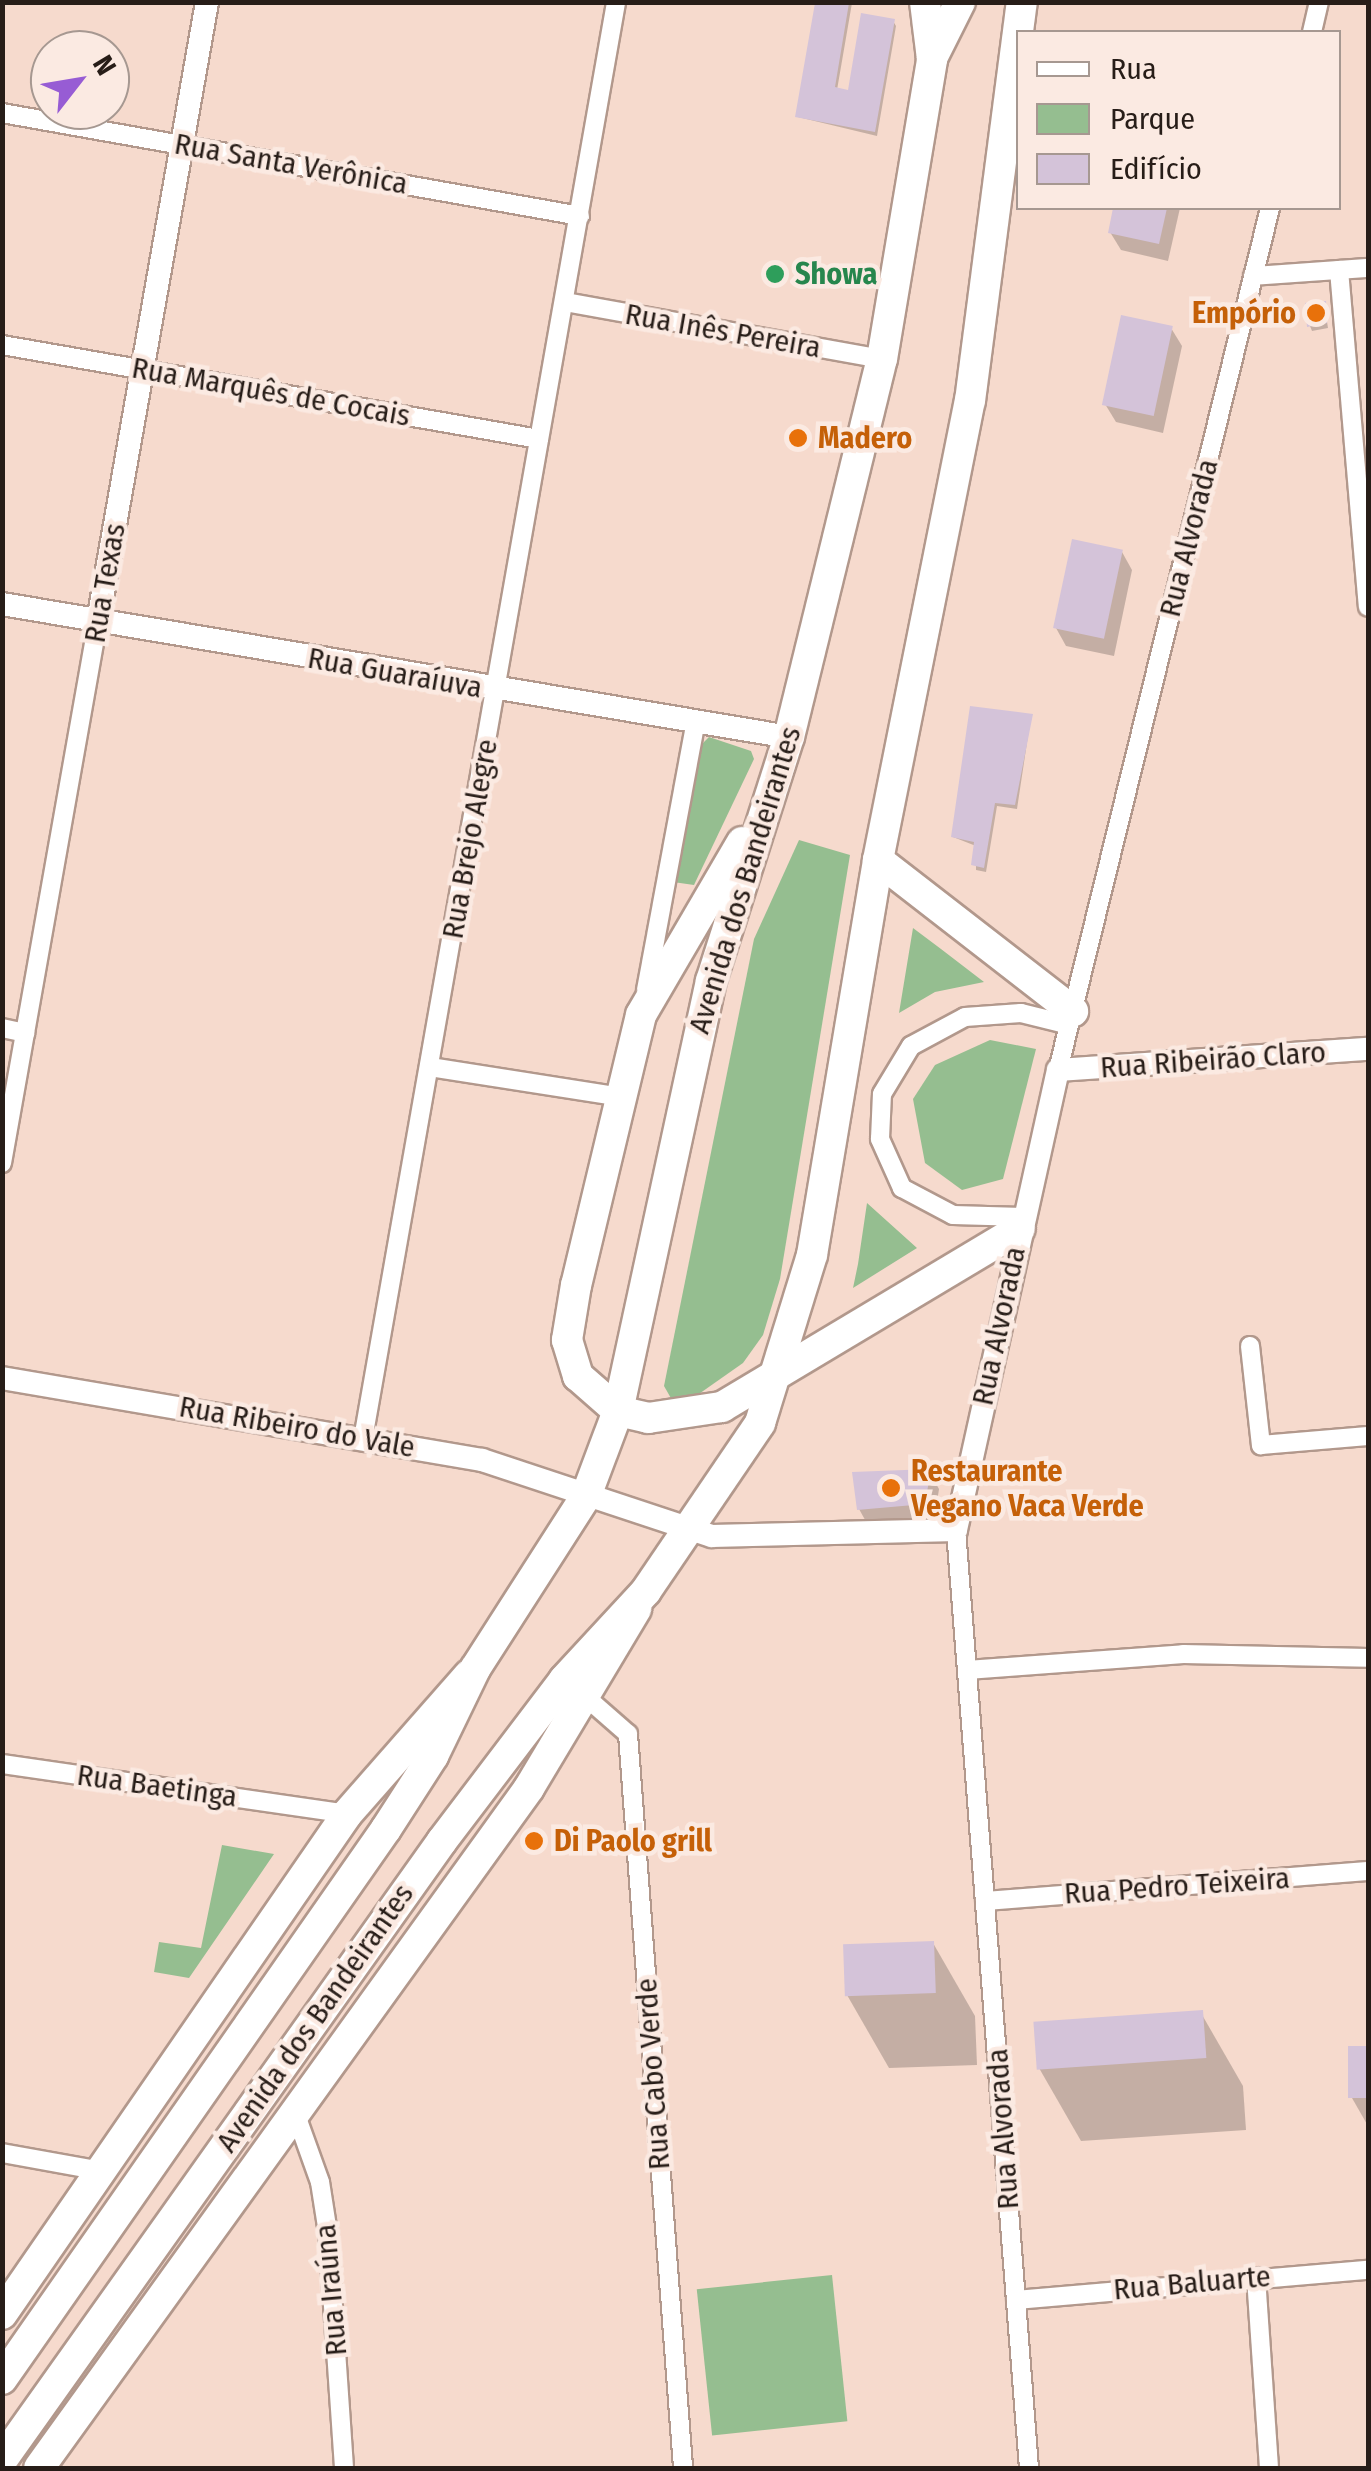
<!DOCTYPE html>
<meta charset="utf-8">
<style>
body{margin:0}
#map{position:relative;width:1371px;height:2471px;overflow:hidden;background:#f6dacd;font-family:"Fira Sans Condensed",sans-serif}
div>[style]{position:absolute}
[style*='--x']{left:calc(var(--x)*1px);top:calc(var(--y)*1px);width:calc(var(--w)*1px);rotate:calc(var(--a)*1deg)}
.green>*{inset:0;background:#95be90;transform-origin:0 0}
.shadow>*{inset:0;background:#0003}
.building>*{inset:0;background:#d4c3d9;transform-origin:0 0}
.roads{filter:drop-shadow(2px 0 #b2988c) drop-shadow(-2px 0 #b2988c) drop-shadow(0 2px #b2988c) drop-shadow(0 -2px #b2988c)}
.minor>*{height:18px;margin:-9px;padding:0 9px;transform-origin:9px;border-radius:9px;background:#fff}
.tertiary>*{height:22px;margin:-11px;padding:0 11px;transform-origin:11px;border-radius:11px;background:#fff}
.primary>*{height:30px;margin:-15px;padding:0 15px;transform-origin:15px;border-radius:15px;background:#fff}
.trunk>*{height:30px;margin:-15px;padding:0 15px;transform-origin:15px;border-radius:15px;background:#fff}
.dots>*{width:28px;height:28px;translate:-50% -50%;box-sizing:border-box;border:5px solid #fbeae2;border-radius:50%}
span{translate:-50% -50%;white-space:nowrap;text-align:center;line-height:1.15;-webkit-text-stroke:9px #fbeae2;paint-order:stroke}
.street-label{font-size:30px;color:#271d18}
.leisure-label{font-size:30px;color:#27864d;font-weight:700}
.left{translate:0 -50%;text-align:left}
.food-label{font-size:30px;color:#c56008;font-weight:700}
.right{translate:-100% -50%;text-align:right}
.frame{position:absolute;inset:0;border:5px solid #271d18;pointer-events:none}
.legend{position:absolute;left:1016px;top:30px;width:325px;height:180px;box-sizing:border-box;background:#fbeae2;border:2px solid #a69891;margin:0;padding:12px 18px;list-style:none;font-size:30px;color:#271d18}
.legend li{display:flex;align-items:center;gap:20px;height:50px}
.legend b{width:50px;border:2px solid #a69891}
.north{position:absolute;left:30px;top:30px;width:100px;height:100px;box-sizing:border-box;background:#fbeae2;border:2px solid #a69891;border-radius:50%;rotate:59deg;font-size:28px;font-weight:700;line-height:40px;text-align:center;color:#271d18}
.north::after{content:'';display:block;margin:auto;width:35px;height:45px;background:#975cd4;clip-path:polygon(50% 0,100% 100%,50% 72%,0 100%)}
</style>
<div id="map">
<div class="green">
<div style="clip-path:polygon(709px 737px,751px 751px,754px 759px,694px 885px,673px 882px,701px 745px)"></div>
<div style="clip-path:polygon(799px 840px,850px 855px,780px 1279px,763px 1335px,743px 1363px,696px 1396px,672px 1400px,664px 1386px,754px 939px)"></div>
<div style="clip-path:polygon(913px 928px,941px 949px,984px 982px,935px 992px,899px 1013px)"></div>
<div style="clip-path:polygon(990px 1040px,1036px 1049px,1003px 1179px,962px 1190px,925px 1163px,913px 1099px,935px 1065px)"></div>
<div style="clip-path:polygon(867px 1203px,917px 1248px,853px 1288px,858px 1264px)"></div>
<div style="clip-path:polygon(222px 1845px,274px 1854px,189px 1978px,154px 1972px,159px 1942px,201px 1948px)"></div>
<div style="left:832px;top:2275px;width:147px;height:136px;rotate:84deg"></div>
</div>
<div class="shadow">
<div style="clip-path:polygon(818px 2px,852px 3px,837px 90px,850px 93px,893px 21px,896px 26px,877px 136px,798px 117px)"></div>
<div style="clip-path:polygon(1116px 208px,1180px 208px,1168px 261px,1121px 250px,1110px 232px)"></div>
<div style="clip-path:polygon(1324px 303px,1328px 328px,1312px 331px,1310px 326px)"></div>
<div style="clip-path:polygon(1171px 328px,1182px 346px,1163px 433px,1116px 422px,1105px 404px)"></div>
<div style="clip-path:polygon(1122px 552px,1132px 570px,1114px 656px,1066px 646px,1056px 628px)"></div>
<div style="clip-path:polygon(1031px 716px,1017px 809px,997px 806px,986px 872px,976px 870px,976px 846px,953px 837px)"></div>
<div style="clip-path:polygon(929px 1471px,939px 1489px,934px 1522px,869px 1527px,859px 1509px)"></div>
<div style="clip-path:polygon(933px 1943px,975px 2016px,977px 2065px,889px 2068px,847px 1995px)"></div>
<div style="clip-path:polygon(1201px 2013px,1243px 2086px,1246px 2130px,1081px 2141px,1039px 2068px)"></div>
<div style="clip-path:polygon(1368px 2048px,1368px 2126px,1352px 2098px,1350px 2049px)"></div>
</div>
<div class="building">
<div style="clip-path:polygon(815px 3px,849px 3px,835px 87px,848px 90px,861px 13px,895px 19px,875px 132px,795px 117px)"></div>
<div style="clip-path:polygon(1113px 208px,1167px 208px,1159px 244px,1108px 233px)"></div>
<div style="clip-path:polygon(1326px 301px,1327px 323px,1307px 327px,1305px 303px)"></div>
<div style="left:1121px;top:315px;width:53px;height:92px;rotate:12deg"></div>
<div style="left:1072px;top:539px;width:52px;height:91px;rotate:12deg"></div>
<div style="clip-path:polygon(970px 706px,1033px 714px,1015px 805px,995px 803px,984px 868px,971px 865px,974px 842px,951px 837px)"></div>
<div style="clip-path:polygon(931px 1469px,925px 1504px,857px 1510px,852px 1472px)"></div>
<div style="left:934px;top:1941px;width:52px;height:91px;rotate:88deg"></div>
<div style="left:1203px;top:2010px;width:48px;height:170px;rotate:86deg"></div>
<div style="left:1368px;top:2046px;width:52px;height:20px;rotate:90deg"></div>
</div>
<div class="roads">
<div class="minor">
<div style="--x:1312;--y:32;--w:31;--a:-77"></div>
<div style="--x:2;--y:113;--w:587;--a:10.1"></div>
<div style="--x:1339;--y:270;--w:338;--a:85.1"></div>
<div style="--x:1253;--y:276;--w:115;--a:-4"></div>
<div style="--x:565;--y:302;--w:322;--a:10.2"></div>
<div style="--x:2;--y:345;--w:545;--a:9.93"></div>
<div style="--x:646;--y:990;--w:269;--a:-79.5"></div>
<div style="--x:2;--y:1028;--w:24;--a:12"></div>
<div style="--x:430;--y:1067;--w:194;--a:8.9"></div>
<div style="--x:1058;--y:1070;--w:888;--a:-76.18"></div>
<div style="--x:2;--y:1163;--w:550;--a:-79.96"></div>
<div style="--x:1023;--y:1217;--w:70;--a:-178.4"></div>
<div style="--x:953;--y:1215;--w:58;--a:-152.1"></div>
<div style="--x:902;--y:1188;--w:54;--a:-114.2"></div>
<div style="--x:880;--y:1139;--w:45;--a:-87.5"></div>
<div style="--x:882;--y:1094;--w:56;--a:-58.9"></div>
<div style="--x:911;--y:1046;--w:61;--a:-28.2"></div>
<div style="--x:965;--y:1017;--w:56;--a:-4.1"></div>
<div style="--x:1021;--y:1013;--w:49;--a:14"></div>
<div style="--x:1250;--y:1346;--w:100;--a:83.7"></div>
<div style="--x:1261;--y:1445;--w:107;--a:-4.8"></div>
<div style="--x:363;--y:1439;--w:1459;--a:-80.01"></div>
<div style="--x:956;--y:1530;--w:941;--a:85.55"></div>
<div style="--x:967;--y:1670;--w:217;--a:-4.2"></div>
<div style="--x:1183;--y:1654;--w:185;--a:1.2"></div>
<div style="--x:588;--y:1699;--w:53;--a:41.2"></div>
<div style="--x:628;--y:1734;--w:736;--a:85.71"></div>
<div style="--x:2;--y:1764;--w:349;--a:8.2"></div>
<div style="--x:985;--y:1901;--w:384;--a:-4.5"></div>
<div style="--x:296;--y:2115;--w:71;--a:70.3"></div>
<div style="--x:320;--y:2182;--w:52;--a:81.1"></div>
<div style="--x:328;--y:2233;--w:236;--a:86.1"></div>
<div style="--x:2;--y:2153;--w:102;--a:10.2"></div>
<div style="--x:1256;--y:2277;--w:191;--a:86.1"></div>
<div style="--x:1016;--y:2300;--w:353;--a:-4.9"></div>
</div>
<div class="tertiary">
<div style="--x:2;--y:604;--w:798;--a:9.59"></div>
<div style="--x:98;--y:621;--w:629;--a:-80.01"></div>
<div style="--x:2;--y:1378;--w:487;--a:9.7"></div>
<div style="--x:482;--y:1460;--w:242;--a:18.3"></div>
<div style="--x:712;--y:1536;--w:244;--a:-1.4"></div>
<div style="--x:956;--y:1530;--w:471;--a:-77.5"></div>
<div style="--x:1058;--y:1070;--w:311;--a:-3.9"></div>
</div>
<div class="primary">
<div style="--x:2;--y:2314;--w:607;--a:-55.39"></div>
<div style="--x:347;--y:1814;--w:185;--a:-48.7"></div>
<div style="--x:39;--y:2468;--w:838;--a:-54.22"></div>
<div style="--x:529;--y:1788;--w:209;--a:-59.1"></div>
</div>
<div class="trunk">
<div style="--x:932;--y:58;--w:63;--a:-63.4"></div>
<div style="--x:742;--y:842;--w:200;--a:120.3"></div>
<div style="--x:641;--y:1015;--w:278;--a:103.5"></div>
<div style="--x:576;--y:1285;--w:56;--a:99.3"></div>
<div style="--x:567;--y:1340;--w:38;--a:73"></div>
<div style="--x:578;--y:1376;--w:53;--a:41.2"></div>
<div style="--x:618;--y:1411;--w:31;--a:13"></div>
<div style="--x:648;--y:1418;--w:75;--a:-8.5"></div>
<div style="--x:722;--y:1407;--w:347;--a:-30.9"></div>
<div style="--x:878;--y:860;--w:247;--a:37.8"></div>
<div style="--x:2;--y:2379;--w:671;--a:-55.08"></div>
<div style="--x:386;--y:1829;--w:87;--a:-57.2"></div>
<div style="--x:433;--y:1756;--w:97;--a:-64.2"></div>
<div style="--x:475;--y:1669;--w:206;--a:-57.3"></div>
<div style="--x:586;--y:1496;--w:91;--a:-69.4"></div>
<div style="--x:618;--y:1411;--w:440;--a:-77.8"></div>
<div style="--x:711;--y:981;--w:256;--a:-72.3"></div>
<div style="--x:789;--y:737;--w:389;--a:-76.2"></div>
<div style="--x:882;--y:359;--w:304;--a:-80.5"></div>
<div style="--x:932;--y:59;--w:57;--a:-97"></div>
<div style="--x:2;--y:2460;--w:759;--a:-54.59"></div>
<div style="--x:442;--y:1841;--w:202;--a:-52.8"></div>
<div style="--x:564;--y:1680;--w:121;--a:-47.3"></div>
<div style="--x:646;--y:1591;--w:203;--a:-55.8"></div>
<div style="--x:760;--y:1423;--w:176;--a:-72.8"></div>
<div style="--x:812;--y:1255;--w:400;--a:-80.5"></div>
<div style="--x:878;--y:860;--w:468;--a:-78.7"></div>
<div style="--x:970;--y:401;--w:402;--a:-82.6"></div>
</div>
</div>
<div class="dots">
<div style="left:775px;top:274px;background:#2e9e5b"></div>
<div style="left:1316px;top:313px;background:#e8710a"></div>
<div style="left:798px;top:438px;background:#e8710a"></div>
<div style="left:891px;top:1488px;background:#e8710a"></div>
<div style="left:534px;top:1841px;background:#e8710a"></div>
</div>
<div class="street-label">
<span style="left:291px;top:164px;rotate:10deg">Rua Santa Verônica</span>
<span style="left:723px;top:331px;rotate:10deg">Rua Inês Pereira</span>
<span style="left:271px;top:392px;rotate:10deg">Rua Marquês de Cocais</span>
<span style="left:1189px;top:538px;rotate:-76deg">Rua Alvorada</span>
<span style="left:105px;top:583px;rotate:-80deg">Rua Texas</span>
<span style="left:395px;top:673px;rotate:10deg">Rua Guaraíuva</span>
<span style="left:470px;top:839px;rotate:-80deg">Rua Brejo Alegre</span>
<span style="left:745px;top:880px;rotate:-73deg">Avenida dos Bandeirantes</span>
<span style="left:1213px;top:1060px;rotate:-4deg">Rua Ribeirão Claro</span>
<span style="left:999px;top:1326px;rotate:-78deg">Rua Alvorada</span>
<span style="left:297px;top:1427px;rotate:10deg">Rua Ribeiro do Vale</span>
<span style="left:157px;top:1786px;rotate:8deg">Rua Baetinga</span>
<span style="left:1177px;top:1886px;rotate:-4deg">Rua Pedro Teixeira</span>
<span style="left:315px;top:2018px;rotate:-55deg">Avenida dos Bandeirantes</span>
<span style="left:653px;top:2074px;rotate:-94deg">Rua Cabo Verde</span>
<span style="left:1003px;top:2129px;rotate:-94deg">Rua Alvorada</span>
<span style="left:1192px;top:2283px;rotate:-5deg">Rua Baluarte</span>
<span style="left:331px;top:2290px;rotate:-95deg">Rua Iraúna</span>
</div>
<div class="leisure-label">
<span class="left" style="left:795px;top:274px">Showa</span>
</div>
<div class="food-label">
<span class="right" style="left:1296px;top:313px">Empório</span>
<span class="left" style="left:818px;top:438px">Madero</span>
<span class="left" style="left:911px;top:1488px">Restaurante<br>Vegano Vaca Verde</span>
<span class="left" style="left:554px;top:1841px">Di Paolo grill</span>
</div>
<div class="frame"></div>
<ul class="legend">
<li><b style="height:12px;background:#fff"></b>Rua</li>
<li><b style="height:28px;background:#95be90"></b>Parque</li>
<li><b style="height:28px;background:#d4c3d9"></b>Edifício</li>
</ul>
<div class="north">N</div>
</div>
